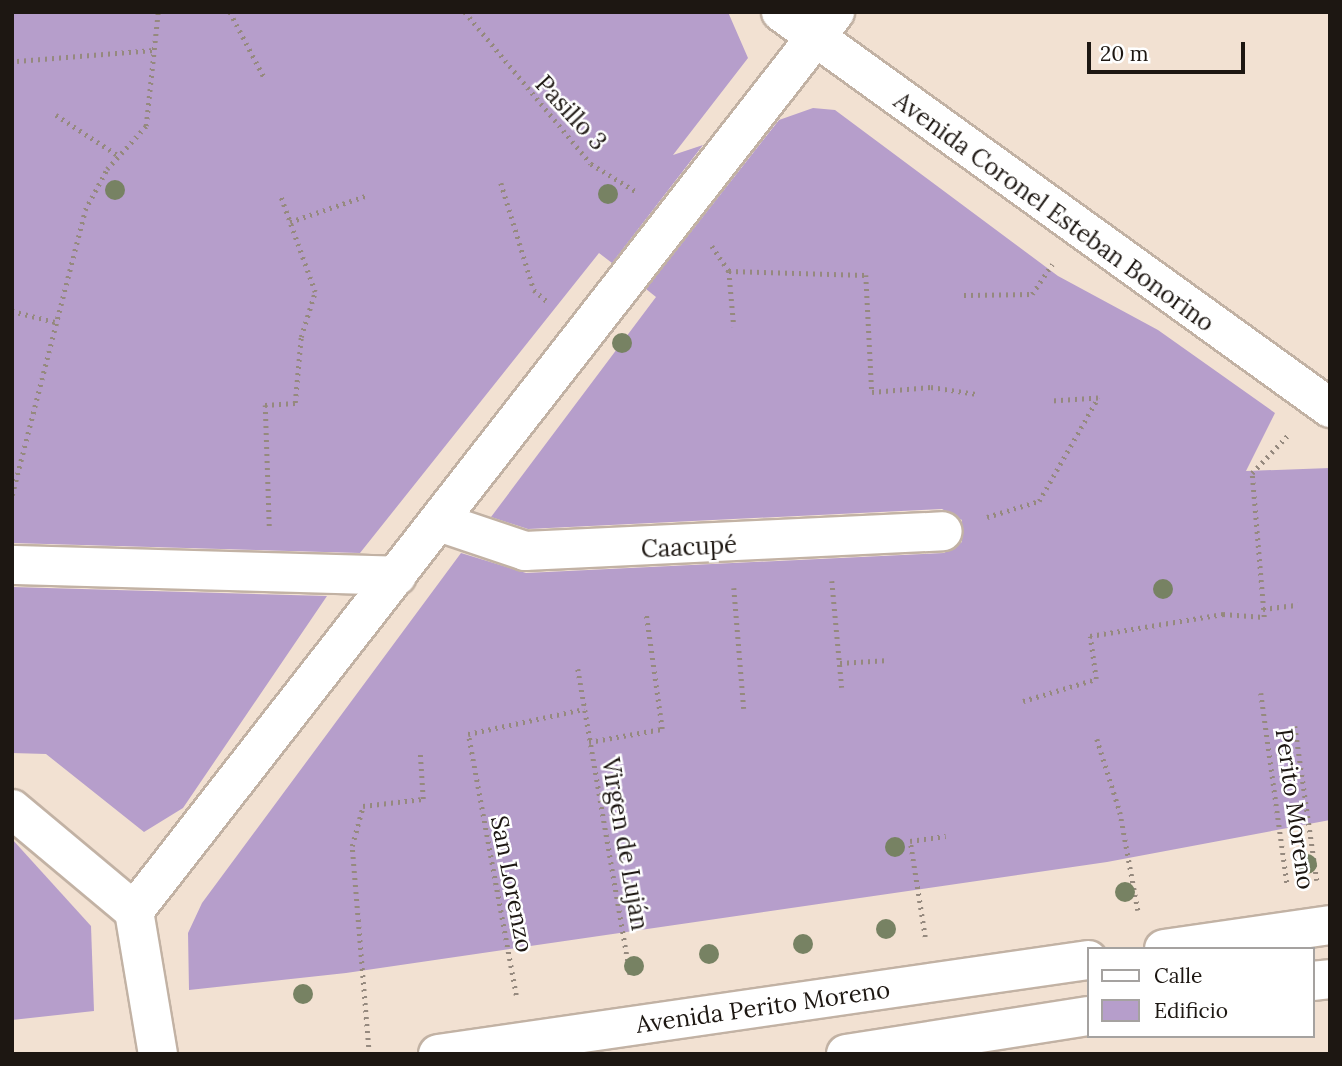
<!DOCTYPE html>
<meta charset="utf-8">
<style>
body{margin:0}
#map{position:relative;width:1342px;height:1066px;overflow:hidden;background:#f2e1d2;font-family:Lora,serif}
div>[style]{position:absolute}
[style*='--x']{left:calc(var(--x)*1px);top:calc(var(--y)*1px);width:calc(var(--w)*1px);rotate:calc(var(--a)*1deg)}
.building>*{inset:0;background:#b69ecb}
.path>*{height:4.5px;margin-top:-2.25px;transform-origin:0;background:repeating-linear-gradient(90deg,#95897e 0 2px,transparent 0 7px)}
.roads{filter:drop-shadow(2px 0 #c2b2a4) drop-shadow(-2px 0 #c2b2a4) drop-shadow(0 2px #c2b2a4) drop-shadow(0 -2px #c2b2a4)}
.minor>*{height:38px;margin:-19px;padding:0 19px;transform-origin:19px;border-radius:19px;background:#fff}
.major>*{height:38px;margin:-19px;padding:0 19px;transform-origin:19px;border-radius:19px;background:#fff}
.trees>*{width:20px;height:20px;margin:-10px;border-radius:50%;background:#778263}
span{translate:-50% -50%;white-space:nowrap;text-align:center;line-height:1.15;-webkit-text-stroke:5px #fff;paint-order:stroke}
.street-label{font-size:24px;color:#1d1712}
.frame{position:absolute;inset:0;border:14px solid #1d1712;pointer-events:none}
.legend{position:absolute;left:1087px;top:947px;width:228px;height:91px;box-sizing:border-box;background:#fff;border:2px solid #a5a2a0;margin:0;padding:9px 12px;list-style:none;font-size:21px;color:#1d1712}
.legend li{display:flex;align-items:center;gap:14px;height:35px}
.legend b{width:35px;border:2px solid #a5a2a0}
.scale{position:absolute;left:1087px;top:42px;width:158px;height:32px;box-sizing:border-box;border:4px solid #1d1712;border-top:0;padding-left:9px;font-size:21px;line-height:24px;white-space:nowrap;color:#1d1712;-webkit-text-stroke:5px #fff;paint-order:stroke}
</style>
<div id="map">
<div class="building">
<div style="clip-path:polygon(12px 12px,728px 12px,748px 58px,673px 155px,703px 145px,612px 263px,599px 253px,360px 553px,12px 543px)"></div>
<div style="clip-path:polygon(813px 108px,835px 110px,1058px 276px,1158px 330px,1275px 413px,1246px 471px,1330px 468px,1330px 820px,1107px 862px,346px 973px,189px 990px,188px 933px,202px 903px,461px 553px,526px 573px,944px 553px,962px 542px,962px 520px,942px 509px,528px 529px,491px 517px,656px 297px,646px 289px,779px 120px)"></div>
<div style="clip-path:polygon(12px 587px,327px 596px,183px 808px,144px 832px,46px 754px,12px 753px)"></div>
<div style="clip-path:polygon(12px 839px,91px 926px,94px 1011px,12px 1020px)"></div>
</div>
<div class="path">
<div style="--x:230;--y:12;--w:76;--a:62.4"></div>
<div style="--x:465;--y:12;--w:197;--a:50.3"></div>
<div style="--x:591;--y:164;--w:54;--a:31.3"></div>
<div style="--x:17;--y:61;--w:137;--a:-4.6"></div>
<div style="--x:56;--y:115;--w:75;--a:33.1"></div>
<div style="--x:501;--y:183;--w:112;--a:72.9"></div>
<div style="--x:534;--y:290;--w:20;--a:41"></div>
<div style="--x:290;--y:222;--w:83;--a:-19.1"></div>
<div style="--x:712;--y:246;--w:30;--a:56"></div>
<div style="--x:729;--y:271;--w:137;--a:1.7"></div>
<div style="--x:866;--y:275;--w:117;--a:87.1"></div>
<div style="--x:872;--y:392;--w:59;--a:-4.8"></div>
<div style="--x:931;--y:387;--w:47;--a:8.7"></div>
<div style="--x:729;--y:271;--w:56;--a:84.9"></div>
<div style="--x:964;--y:295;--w:68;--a:-0.8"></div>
<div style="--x:1032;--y:294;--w:36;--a:-56"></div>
<div style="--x:12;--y:311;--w:44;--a:14.3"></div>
<div style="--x:12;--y:495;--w:294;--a:-75.6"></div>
<div style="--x:85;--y:210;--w:47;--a:-61.8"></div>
<div style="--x:107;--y:169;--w:58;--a:-47.8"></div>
<div style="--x:146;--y:126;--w:115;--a:-84"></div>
<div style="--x:987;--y:517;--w:54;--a:-17.1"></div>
<div style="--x:1039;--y:501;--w:119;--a:-60.2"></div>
<div style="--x:1098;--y:398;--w:46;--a:176.3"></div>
<div style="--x:269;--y:526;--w:121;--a:-91.9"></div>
<div style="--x:265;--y:405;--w:30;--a:-4"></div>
<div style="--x:295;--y:403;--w:66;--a:-84.8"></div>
<div style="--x:301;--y:337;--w:47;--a:-72.7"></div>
<div style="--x:315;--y:292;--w:103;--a:-109.8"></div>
<div style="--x:832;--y:581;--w:107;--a:84.7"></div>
<div style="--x:734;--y:588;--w:121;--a:85.3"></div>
<div style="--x:1263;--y:609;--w:35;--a:-7"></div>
<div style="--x:840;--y:663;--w:49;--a:-3.5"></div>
<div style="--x:578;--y:669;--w:314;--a:80.3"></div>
<div style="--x:1261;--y:693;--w:193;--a:82.2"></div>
<div style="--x:1023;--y:701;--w:76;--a:-16.8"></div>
<div style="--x:1096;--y:679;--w:43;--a:-97.9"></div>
<div style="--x:1090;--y:636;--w:135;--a:-9.4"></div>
<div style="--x:1223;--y:614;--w:41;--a:4.2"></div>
<div style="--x:1264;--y:617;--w:144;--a:-94.8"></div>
<div style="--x:1252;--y:473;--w:52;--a:-46.5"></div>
<div style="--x:1295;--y:726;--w:156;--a:81.9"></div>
<div style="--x:1097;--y:739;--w:77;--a:72.5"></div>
<div style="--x:1120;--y:812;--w:100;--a:79.6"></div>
<div style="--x:589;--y:742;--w:74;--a:-10.1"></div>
<div style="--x:662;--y:729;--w:116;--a:-97.9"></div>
<div style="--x:925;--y:937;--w:97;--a:-98.9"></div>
<div style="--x:910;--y:841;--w:36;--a:-8"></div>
<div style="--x:516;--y:995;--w:265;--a:-100.4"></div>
<div style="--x:468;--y:734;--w:119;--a:-12.2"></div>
<div style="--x:369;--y:1054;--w:209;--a:-94.7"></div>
<div style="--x:352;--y:846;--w:41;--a:-74.6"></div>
<div style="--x:363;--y:806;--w:60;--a:-6.7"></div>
<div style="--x:423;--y:799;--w:46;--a:-93.7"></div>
</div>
<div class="roads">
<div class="minor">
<div style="--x:781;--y:12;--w:677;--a:35.8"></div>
<div style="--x:439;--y:522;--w:91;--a:18.6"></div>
<div style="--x:525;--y:551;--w:418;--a:-2.7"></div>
<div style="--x:12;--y:565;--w:385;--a:1.6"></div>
<div style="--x:12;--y:809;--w:159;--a:39.9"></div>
<div style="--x:134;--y:911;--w:145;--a:80.5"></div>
<div style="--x:134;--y:911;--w:1140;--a:-52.05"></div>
</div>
<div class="major">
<div style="--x:1164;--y:949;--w:168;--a:-8.2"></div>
<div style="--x:1312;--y:981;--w:18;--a:-6"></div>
<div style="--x:438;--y:1054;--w:657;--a:-8.23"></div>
<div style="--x:846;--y:1054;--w:245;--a:-8.9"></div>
</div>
</div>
<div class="trees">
<div style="left:115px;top:190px"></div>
<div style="left:608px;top:194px"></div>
<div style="left:622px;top:343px"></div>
<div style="left:1163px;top:589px"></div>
<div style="left:895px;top:847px"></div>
<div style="left:1307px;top:864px"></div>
<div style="left:1125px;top:892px"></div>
<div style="left:886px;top:929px"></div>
<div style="left:803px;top:944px"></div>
<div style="left:709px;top:954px"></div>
<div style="left:634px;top:966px"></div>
<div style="left:303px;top:994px"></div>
</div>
<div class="street-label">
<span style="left:571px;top:113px;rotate:47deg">Pasillo 3</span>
<span style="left:1054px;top:212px;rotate:36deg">Avenida Coronel Esteban Bonorino</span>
<span style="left:689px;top:547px;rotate:-3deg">Caacupé</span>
<span style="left:1295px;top:809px;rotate:82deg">Perito Moreno</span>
<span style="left:625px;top:844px;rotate:80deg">Virgen de Luján</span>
<span style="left:512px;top:884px;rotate:79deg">San Lorenzo</span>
<span style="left:763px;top:1007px;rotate:-8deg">Avenida Perito Moreno</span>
</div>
<div class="frame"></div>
<ul class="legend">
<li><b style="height:9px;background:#fff"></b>Calle</li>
<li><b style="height:19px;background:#b69ecb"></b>Edificio</li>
</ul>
<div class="scale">20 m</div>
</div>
